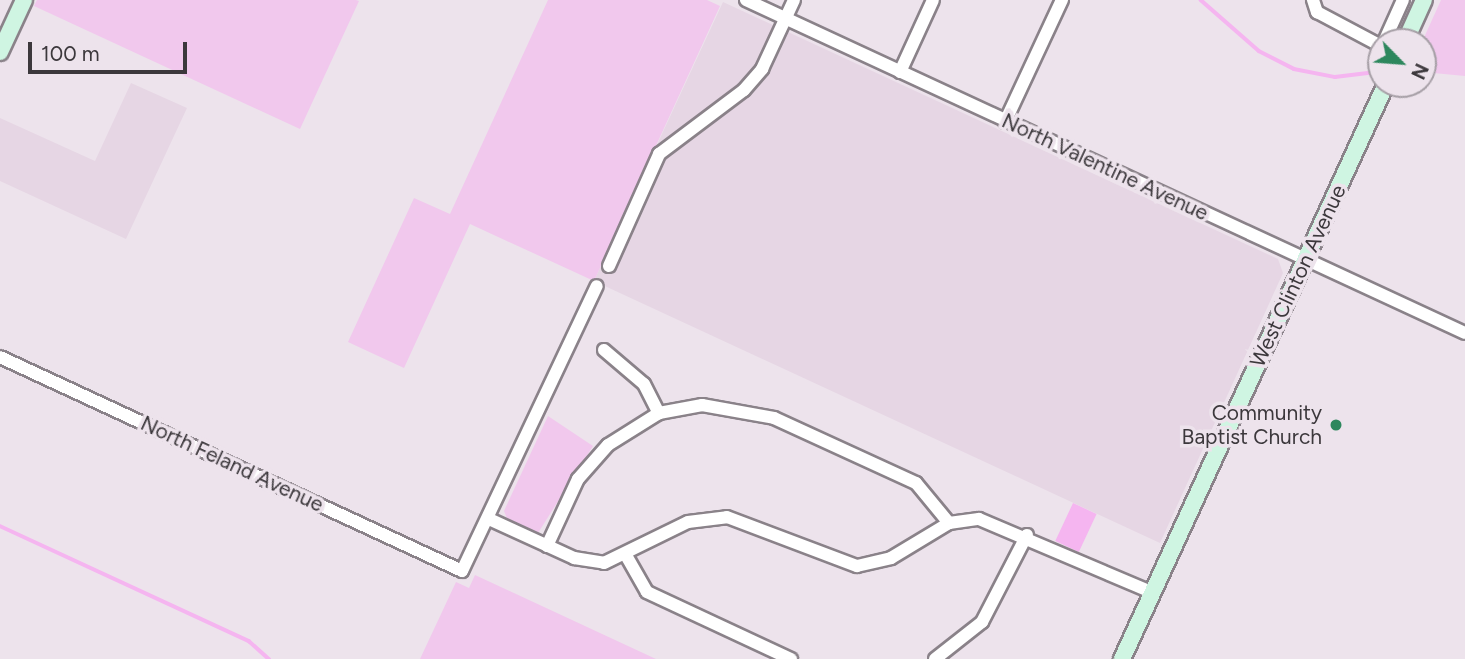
<!DOCTYPE html>
<style>
body{margin:0}
#map{position:relative;width:1465px;height:659px;overflow:hidden;background:#ede3ec;font-family:Figtree,sans-serif}
div>[style]{position:absolute}
[style*='--x']{left:calc(var(--x)*1px);top:calc(var(--y)*1px);width:calc(var(--w)*1px);rotate:calc(var(--a)*1deg)}
.built>*{inset:0;background:#e6d6e4}
.green>*{inset:0;background:#f1c8ed}
.water>*{inset:0;background:#f5b5f0;transform-origin:0 0}
.stream>*{height:3.5px;margin:-1.75px;padding:0 1.75px;transform-origin:1.75px;border-radius:1.75px;background:#f5b5f0}
.roads{filter:drop-shadow(2px 0 #8a8289) drop-shadow(-2px 0 #8a8289) drop-shadow(0 2px #8a8289) drop-shadow(0 -2px #8a8289)}
.street>*{height:12px;margin:-6px;padding:0 6px;transform-origin:6px;border-radius:6px;background:#fff}
.secondary>*{height:16px;margin:-8px;padding:0 8px;transform-origin:8px;border-radius:8px;background:#cff5e2}
.dots>*{width:19px;height:19px;translate:-50% -50%;box-sizing:border-box;border:4px solid #ede3ec;border-radius:50%}
span{translate:-50% -50%;white-space:nowrap;text-align:center;line-height:1.15;-webkit-text-stroke:7px #ede3ec;paint-order:stroke}
.street-label{font-size:21px;color:#3c383c}
.poi-label{font-size:21px;color:#3c383c}
.right{translate:-100% -50%;text-align:right}
.north{position:absolute;left:1367px;top:28px;width:70px;height:70px;box-sizing:border-box;background:#ede3ec;border:2px solid #a69fa6;border-radius:50%;rotate:115deg;font-size:19px;font-weight:700;line-height:28px;text-align:center;color:#3c383c}
.north::after{content:'';display:block;margin:auto;width:24px;height:32px;background:#2d875d;clip-path:polygon(50% 0,100% 100%,50% 72%,0 100%)}
.scale{position:absolute;left:28px;top:42px;width:159px;height:32px;box-sizing:border-box;border:4px solid #3c383c;border-top:0;padding-left:9px;font-size:21px;line-height:24px;white-space:nowrap;color:#3c383c;-webkit-text-stroke:5px #ede3ec;paint-order:stroke}
</style>
<div id="map">
<div class="built">
<div style="clip-path:polygon(723px 2px,1278px 259px,1283px 273px,1160px 543px,594px 281px)"></div>
<div style="clip-path:polygon(131px 83px,187px 108px,126px 239px,0 181px,0 118px,95px 161px)"></div>
</div>
<div class="green">
<div style="clip-path:polygon(37px 0,356px 0,359px 1px,300px 129px,34px 6px)"></div>
<div style="clip-path:polygon(548px 0,707px 0,720px 6px,594px 281px,470px 224px,404px 368px,348px 342px,414px 198px,450px 214px)"></div>
<div style="clip-path:polygon(1441px 0,1465px 0,1465px 76px,1423px 72px,1422px 42px)"></div>
<div style="clip-path:polygon(548px 416px,593px 446px,538px 533px,508px 521px,504px 511px)"></div>
<div style="clip-path:polygon(475px 575px,656px 659px,420px 659px,456px 582px,469px 588px)"></div>
</div>
<div class="water">
<div style="left:1073px;top:503px;width:26px;height:42px;rotate:25deg"></div>
</div>
<div class="stream">
<div style="--x:1201;--y:0;--w:77;--a:41.3"></div>
<div style="--x:1259;--y:51;--w:39;--a:27"></div>
<div style="--x:1294;--y:69;--w:42;--a:11"></div>
<div style="--x:1335;--y:77;--w:41;--a:-7"></div>
<div style="--x:0;--y:526;--w:274;--a:24.8"></div>
<div style="--x:249;--y:641;--w:27;--a:42"></div>
</div>
<div class="roads">
<div class="street">
<div style="--x:746;--y:0;--w:792;--a:24.85"></div>
<div style="--x:1313;--y:0;--w:13;--a:72"></div>
<div style="--x:1317;--y:12;--w:72;--a:28"></div>
<div style="--x:1384;--y:42;--w:46;--a:-65.7"></div>
<div style="--x:900;--y:72;--w:79;--a:-65.4"></div>
<div style="--x:1005;--y:122;--w:135;--a:-65"></div>
<div style="--x:609;--y:266;--w:123;--a:-65.9"></div>
<div style="--x:659;--y:154;--w:106;--a:-37"></div>
<div style="--x:744;--y:90;--w:28;--a:-49"></div>
<div style="--x:762;--y:69;--w:76;--a:-65.1"></div>
<div style="--x:604;--y:350;--w:52;--a:40.4"></div>
<div style="--x:644;--y:384;--w:33;--a:63"></div>
<div style="--x:0;--y:357;--w:509;--a:24.85"></div>
<div style="--x:462;--y:571;--w:315;--a:-64.7"></div>
<div style="--x:489;--y:519;--w:94;--a:24.6"></div>
<div style="--x:574;--y:558;--w:30;--a:9"></div>
<div style="--x:604;--y:563;--w:93;--a:-26"></div>
<div style="--x:688;--y:522;--w:39;--a:-7"></div>
<div style="--x:727;--y:517;--w:139;--a:20.7"></div>
<div style="--x:857;--y:566;--w:35;--a:-13"></div>
<div style="--x:891;--y:558;--w:68;--a:-31.1"></div>
<div style="--x:949;--y:523;--w:30;--a:-8"></div>
<div style="--x:979;--y:519;--w:189;--a:23"></div>
<div style="--x:547;--y:546;--w:74;--a:-65.2"></div>
<div style="--x:578;--y:479;--w:45;--a:-48.6"></div>
<div style="--x:608;--y:445;--w:60;--a:-32.1"></div>
<div style="--x:659;--y:413;--w:44;--a:-10.5"></div>
<div style="--x:702;--y:405;--w:73;--a:10.2"></div>
<div style="--x:774;--y:418;--w:156;--a:24.6"></div>
<div style="--x:916;--y:483;--w:52;--a:50.5"></div>
<div style="--x:627;--y:557;--w:40;--a:60.3"></div>
<div style="--x:647;--y:592;--w:159;--a:25"></div>
<div style="--x:935;--y:659;--w:60;--a:-38.2"></div>
<div style="--x:982;--y:622;--w:98;--a:-62.7"></div>
</div>
<div class="secondary">
<div style="--x:1405;--y:42;--w:46;--a:-65.7"></div>
<div style="--x:0;--y:52;--w:57;--a:-65.2"></div>
<div style="--x:1122;--y:659;--w:633;--a:-65.34"></div>
</div>
</div>
<div class="dots">
<div style="left:1336px;top:425px;background:#2d875d"></div>
</div>
<div class="street-label">
<span style="left:1105px;top:167px;rotate:25deg">North Valentine Avenue</span>
<span style="left:1298px;top:276px;rotate:-65deg">West Clinton Avenue</span>
<span style="left:232px;top:464px;rotate:25deg">North Feland Avenue</span>
</div>
<div class="poi-label">
<span class="right" style="left:1322px;top:425px">Community<br>Baptist Church</span>
</div>
<div class="north">N</div>
<div class="scale">100 m</div>
</div>
